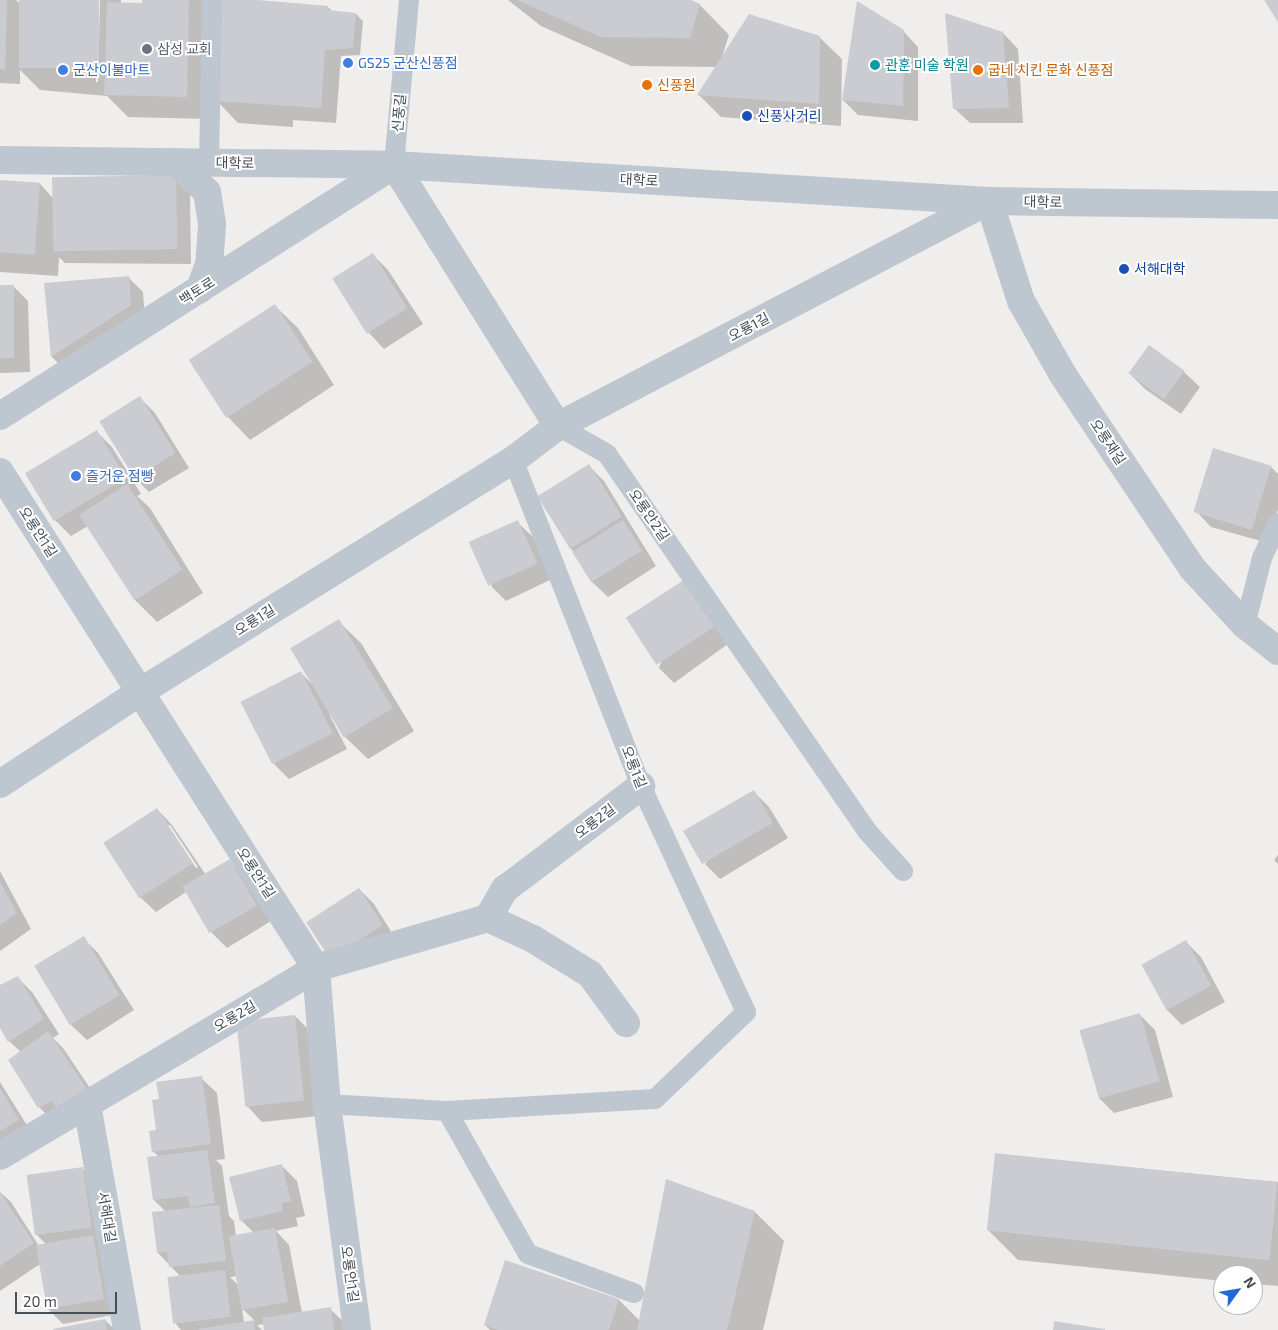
<!DOCTYPE html>
<meta charset="utf-8">
<style>
body{margin:0}
#map{position:relative;width:1278px;height:1330px;overflow:hidden;background:#f0eded;font-family:"Exo 2","Noto Sans KR",sans-serif}
div>[style]{position:absolute}
[style*='--x']{left:calc(var(--x)*1px);top:calc(var(--y)*1px);width:calc(var(--w)*1px);rotate:calc(var(--a)*1deg)}
.shadow>*{inset:0;background:#0003}
.building>*{inset:0;background:#caccd2;transform-origin:0 0}
.service>*{height:20px;margin:-10px;padding:0 10px;transform-origin:10px;border-radius:10px;background:#bec7cf}
.pedestrian>*{height:28px;margin:-14px;padding:0 14px;transform-origin:14px;border-radius:14px;background:#bec7cf}
.minor>*{height:28px;margin:-14px;padding:0 14px;transform-origin:14px;border-radius:14px;background:#bec7cf}
.tertiary>*{height:28px;margin:-14px;padding:0 14px;transform-origin:14px;border-radius:14px;background:#bec7cf}
.dots>*{width:14px;height:14px;translate:-50% -50%;box-sizing:border-box;border:2px solid #fff;border-radius:50%}
span{translate:-50% -50%;white-space:nowrap;text-align:center;line-height:1.15;-webkit-text-stroke:4px #fff;paint-order:stroke}
.worship-label{font-size:14px;color:#5b616d}
.left{translate:0 -50%;text-align:left}
.shop-label{font-size:14px;color:#366cbe}
.culture-label{font-size:14px;color:#0d838f}
.food-label{font-size:14px;color:#c56008}
.street-label{font-size:14px;color:#465059}
.transit-label{font-size:14px;color:#164399}
.north{position:absolute;left:1213px;top:1265px;width:50px;height:50px;box-sizing:border-box;background:#fff;border:1px solid #b5b9bd;border-radius:50%;rotate:58deg;font-size:14px;font-weight:700;line-height:20px;text-align:center;color:#465059}
.north::after{content:'';display:block;margin:auto;width:18px;height:22px;background:#2368d4;clip-path:polygon(50% 0,100% 100%,50% 72%,0 100%)}
.scale{position:absolute;left:15px;top:1292px;width:102px;height:22px;box-sizing:border-box;border:2px solid #465059;border-top:0;padding-left:6px;font-size:15px;line-height:18px;white-space:nowrap;color:#465059;-webkit-text-stroke:4px #fff;paint-order:stroke}
</style>
<div id="map">
<div class="shadow">
<div style="clip-path:polygon(0 0,16px 0,20px 4px,20px 0,97px 0,96px 82px,98px 82px,100px 0,121px 0,121px 4px,143px 4px,144px 0,202px 0,212px 10px,209px 119px,128px 117px,107px 96px,40px 90px,20px 70px,20px 84px,0 83px)"></div>
<div style="clip-path:polygon(222px 0,328px 7px,333px 12px,356px 14px,363px 21px,360px 55px,341px 56px,336px 123px,293px 120px,293px 127px,238px 123px,216px 100px)"></div>
<div style="clip-path:polygon(508px 0,688px 0,700px 5px,729px 35px,722px 57px,819px 37px,842px 59px,841px 126px,721px 117px,699px 95px,717px 67px,631px 66px,541px 26px)"></div>
<div style="clip-path:polygon(903px 31px,918px 47px,918px 121px,858px 115px,843px 100px)"></div>
<div style="clip-path:polygon(1003px 33px,1018px 49px,1023px 123px,970px 123px,954px 108px)"></div>
<div style="clip-path:polygon(175px 176px,190px 191px,191px 264px,65px 263px,59px 257px,58px 276px,0 272px,0 181px,40px 184px,52px 197px)"></div>
<div style="clip-path:polygon(373px 255px,388px 270px,423px 324px,384px 349px,369px 333px,334px 280px)"></div>
<div style="clip-path:polygon(128px 277px,143px 292px,145px 320px,67px 372px,52px 357px,45px 284px)"></div>
<div style="clip-path:polygon(13px 286px,28px 301px,30px 372px,0 373px,0 287px)"></div>
<div style="clip-path:polygon(275px 306px,298px 328px,334px 385px,250px 440px,228px 417px)"></div>
<div style="clip-path:polygon(1184px 372px,1200px 387px,1181px 414px,1145px 389px,1130px 374px)"></div>
<div style="clip-path:polygon(140px 398px,155px 413px,189px 468px,149px 492px,134px 477px)"></div>
<div style="clip-path:polygon(97px 432px,112px 447px,141px 494px,137px 496px,150px 508px,203px 593px,157px 622px,134px 599px,88px 526px,71px 536px,56px 521px,28px 474px)"></div>
<div style="clip-path:polygon(589px 466px,604px 481px,656px 566px,608px 597px,592px 582px,539px 497px)"></div>
<div style="clip-path:polygon(1271px 467px,1278px 474px,1278px 509px,1268px 543px,1211px 527px,1196px 511px)"></div>
<div style="clip-path:polygon(517px 522px,533px 537px,552px 579px,506px 601px,491px 586px)"></div>
<div style="clip-path:polygon(687px 580px,732px 641px,674px 683px,659px 668px)"></div>
<div style="clip-path:polygon(338px 621px,361px 643px,414px 731px,368px 759px,345px 737px,332px 715px,330px 716px,347px 749px,289px 779px,274px 764px,300px 672px,312px 684px)"></div>
<div style="clip-path:polygon(754px 792px,769px 807px,788px 838px,720px 879px,705px 864px)"></div>
<div style="clip-path:polygon(evenodd,157px 809px,172px 825px,206px 875px,229px 861px,245px 876px,271px 921px,227px 948px,212px 933px,186px 892px,156px 912px,140px 897px,157px 809px,167px 825px,170px 825px,198px 867px,196px 868px,167px 825px)"></div>
<div style="clip-path:polygon(1278px 855px,1278px 864px,1274px 860px)"></div>
<div style="clip-path:polygon(0 871px,31px 929px,0 951px)"></div>
<div style="clip-path:polygon(359px 889px,374px 904px,397px 941px,345px 973px)"></div>
<div style="clip-path:polygon(83px 938px,98px 953px,134px 1010px,87px 1040px,71px 1025px)"></div>
<div style="clip-path:polygon(1186px 942px,1201px 957px,1225px 1002px,1182px 1025px,1167px 1010px)"></div>
<div style="clip-path:polygon(17px 977px,32px 992px,59px 1034px,53px 1038px,63px 1048px,100px 1103px,54px 1122px,39px 1107px,21px 1052px,9px 1041px,0 1026px,0 986px)"></div>
<div style="clip-path:polygon(1140px 1015px,1155px 1030px,1173px 1097px,1114px 1113px,1099px 1098px)"></div>
<div style="clip-path:polygon(295px 1016px,310px 1031px,319px 1116px,262px 1122px,247px 1106px)"></div>
<div style="clip-path:polygon(evenodd,201px 1078px,217px 1093px,225px 1159px,216px 1160px,222px 1166px,229px 1216px,234px 1221px,236px 1237px,254px 1233px,241px 1220px,281px 1165px,297px 1181px,305px 1216px,296px 1218px,298px 1226px,276px 1231px,289px 1245px,302px 1313px,330px 1309px,346px 1324px,346px 1330px,265px 1330px,265px 1324px,257px 1325px,262px 1330px,181px 1330px,176px 1324px,181px 1277px,158px 1253px,166px 1212px,154px 1200px,159px 1157px,153px 1151px,160px 1100px,201px 1078px,238px 1276px,240px 1287px,230px 1277px,238px 1276px,201px 1078px,242px 1308px,255px 1321px,244px 1323px,242px 1308px)"></div>
<div style="clip-path:polygon(0 1082px,33px 1135px,0 1147px)"></div>
<div style="clip-path:polygon(996px 1154px,1278px 1182px,1278px 1286px,1253px 1284px,1253px 1275px,1223px 1275px,1223px 1281px,1018px 1260px,989px 1231px)"></div>
<div style="clip-path:polygon(82px 1168px,98px 1183px,118px 1314px,63px 1324px,48px 1309px,40px 1264px,0 1291px,0 1192px,11px 1202px,39px 1246px,47px 1245px,36px 1234px)"></div>
<div style="clip-path:polygon(755px 1212px,784px 1241px,763px 1330px,490px 1330px,485px 1325px,619px 1300px,640px 1321px)"></div>
<div style="clip-path:polygon(105px 1320px,115px 1330px,55px 1330px)"></div>
</div>
<div class="building">
<div style="clip-path:polygon(0 0,7px 0,5px 70px,0 69px)"></div>
<div style="left:19px;top:0;width:80px;height:68px"></div>
<div style="clip-path:polygon(142px 0,189px 0,187px 97px,104px 95px,107px 2px,142px 3px)"></div>
<div style="clip-path:polygon(221px 0,258px 0,328px 6px,328px 10px,356px 13px,353px 48px,325px 50px,321px 108px,214px 101px)"></div>
<div style="clip-path:polygon(517px 0,691px 0,700px 4px,690px 38px,601px 37px)"></div>
<div style="clip-path:polygon(1264px 0,1278px 0,1278px 22px)"></div>
<div style="clip-path:polygon(857px 1px,904px 30px,903px 106px,842px 100px)"></div>
<div style="clip-path:polygon(945px 13px,1003px 32px,1009px 108px,953px 109px)"></div>
<div style="clip-path:polygon(749px 14px,820px 36px,819px 104px,697px 95px)"></div>
<div style="left:176px;top:175px;width:74px;height:124px;rotate:89deg"></div>
<div style="left:0;top:180px;width:40px;height:72px;rotate:4deg"></div>
<div style="left:373px;top:253px;width:65px;height:48px;rotate:58deg"></div>
<div style="clip-path:polygon(129px 276px,131px 305px,51px 357px,44px 283px)"></div>
<div style="left:0;top:285px;width:14px;height:73px"></div>
<div style="left:275px;top:304px;width:69px;height:103px;rotate:57deg"></div>
<div style="left:1149px;top:345px;width:44px;height:35px;rotate:36deg"></div>
<div style="left:140px;top:396px;width:67px;height:48px;rotate:58deg"></div>
<div style="left:97px;top:430px;width:56px;height:84px;rotate:59deg"></div>
<div style="left:1213px;top:448px;width:61px;height:67px;rotate:17deg"></div>
<div style="left:589px;top:464px;width:62px;height:61px;rotate:58deg"></div>
<div style="left:127px;top:484px;width:102px;height:57px;rotate:57deg"></div>
<div style="left:518px;top:520px;width:48px;height:54px;rotate:66deg"></div>
<div style="left:623px;top:520px;width:36px;height:60px;rotate:58deg"></div>
<div style="left:687px;top:578px;width:56px;height:73px;rotate:57deg"></div>
<div style="left:339px;top:619px;width:104px;height:57px;rotate:59deg"></div>
<div style="left:301px;top:671px;width:70px;height:68px;rotate:63deg"></div>
<div style="left:754px;top:790px;width:38px;height:82px;rotate:60deg"></div>
<div style="left:157px;top:808px;width:66px;height:64px;rotate:57deg"></div>
<div style="left:230px;top:859px;width:54px;height:55px;rotate:60deg"></div>
<div style="clip-path:polygon(0 882px,17px 913px,0 925px)"></div>
<div style="left:359px;top:888px;width:44px;height:63px;rotate:57deg"></div>
<div style="left:84px;top:936px;width:69px;height:58px;rotate:59deg"></div>
<div style="left:1186px;top:940px;width:52px;height:51px;rotate:61deg"></div>
<div style="clip-path:polygon(18px 976px,44px 1019px,8px 1042px,0 1028px,0 985px)"></div>
<div style="left:1140px;top:1013px;width:71px;height:63px;rotate:74deg"></div>
<div style="left:295px;top:1015px;width:86px;height:59px;rotate:84deg"></div>
<div style="clip-path:polygon(48px 1031px,86px 1088px,58px 1109px,52px 1101px,38px 1108px,8px 1060px)"></div>
<div style="clip-path:polygon(202px 1076px,211px 1144px,152px 1152px,149px 1131px,156px 1130px,152px 1100px,159px 1099px,156px 1082px)"></div>
<div style="clip-path:polygon(0 1088px,19px 1120px,0 1131px)"></div>
<div style="clip-path:polygon(207px 1150px,215px 1203px,190px 1207px,188px 1196px,153px 1200px,147px 1157px)"></div>
<div style="left:995px;top:1153px;width:284px;height:78px;rotate:6deg"></div>
<div style="clip-path:polygon(282px 1164px,291px 1201px,282px 1203px,283px 1211px,240px 1221px,229px 1177px)"></div>
<div style="left:83px;top:1167px;width:61px;height:57px;rotate:82deg"></div>
<div style="clip-path:polygon(666px 1179px,755px 1211px,727px 1330px,637px 1330px)"></div>
<div style="clip-path:polygon(0 1192px,34px 1243px,0 1266px)"></div>
<div style="clip-path:polygon(219px 1205px,226px 1261px,169px 1267px,167px 1252px,157px 1253px,152px 1212px)"></div>
<div style="left:275px;top:1228px;width:75px;height:47px;rotate:80deg"></div>
<div style="left:93px;top:1235px;width:65px;height:58px;rotate:80deg"></div>
<div style="clip-path:polygon(505px 1260px,619px 1299px,609px 1330px,498px 1330px,484px 1325px)"></div>
<div style="left:225px;top:1270px;width:47px;height:58px;rotate:83deg"></div>
<div style="clip-path:polygon(331px 1307px,334px 1330px,264px 1330px,262px 1318px)"></div>
<div style="clip-path:polygon(105px 1319px,107px 1330px,53px 1330px,53px 1329px)"></div>
<div style="clip-path:polygon(254px 1320px,255px 1330px,199px 1330px,199px 1329px)"></div>
<div style="clip-path:polygon(1054px 1321px,1105px 1329px,1105px 1330px,1053px 1330px)"></div>
</div>
<div class="service">
<div style="--x:209;--y:163;--w:163;--a:-88.9"></div>
<div style="--x:394;--y:165;--w:166;--a:-84.8"></div>
<div style="--x:558;--y:426;--w:56;--a:29.7"></div>
<div style="--x:607;--y:454;--w:458;--a:55.4"></div>
<div style="--x:867;--y:831;--w:54;--a:48"></div>
<div style="--x:1245;--y:625;--w:69;--a:-75.8"></div>
<div style="--x:1262;--y:558;--w:38;--a:-65"></div>
<div style="--x:327;--y:1104;--w:120;--a:3.3"></div>
<div style="--x:447;--y:1111;--w:208;--a:-3.3"></div>
<div style="--x:655;--y:1099;--w:126;--a:-43.7"></div>
<div style="--x:746;--y:1012;--w:249;--a:-114.9"></div>
<div style="--x:641;--y:786;--w:350;--a:-111.4"></div>
<div style="--x:447;--y:1111;--w:164;--a:60.5"></div>
<div style="--x:528;--y:1254;--w:113;--a:20.2"></div>
</div>
<div class="pedestrian">
<div style="--x:488;--y:918;--w:34;--a:-60"></div>
<div style="--x:505;--y:889;--w:171;--a:-37.1"></div>
</div>
<div class="minor">
<div style="--x:394;--y:165;--w:308;--a:57.9"></div>
<div style="--x:0;--y:472;--w:588;--a:57.5"></div>
<div style="--x:316;--y:968;--w:136;--a:85.4"></div>
<div style="--x:327;--y:1104;--w:228;--a:82.4"></div>
<div style="--x:0;--y:784;--w:168;--a:-33.3"></div>
<div style="--x:140;--y:692;--w:439;--a:-31.9"></div>
<div style="--x:513;--y:460;--w:56;--a:-37.1"></div>
<div style="--x:558;--y:426;--w:486;--a:-27.6"></div>
<div style="--x:989;--y:201;--w:105;--a:72.3"></div>
<div style="--x:1021;--y:301;--w:85;--a:60.4"></div>
<div style="--x:1063;--y:375;--w:232;--a:56.2"></div>
<div style="--x:1192;--y:568;--w:78;--a:47.1"></div>
<div style="--x:1245;--y:625;--w:42;--a:38.2"></div>
<div style="--x:87;--y:1105;--w:229;--a:79.9"></div>
<div style="--x:0;--y:1156;--w:368;--a:-30.7"></div>
<div style="--x:316;--y:968;--w:179;--a:-16.2"></div>
<div style="--x:488;--y:918;--w:50;--a:25"></div>
<div style="--x:533;--y:939;--w:67;--a:31.6"></div>
<div style="--x:590;--y:974;--w:61;--a:53.7"></div>
</div>
<div class="tertiary">
<div style="--x:0;--y:160;--w:394;--a:0.7"></div>
<div style="--x:394;--y:165;--w:596;--a:3.46"></div>
<div style="--x:989;--y:201;--w:289;--a:0.8"></div>
<div style="--x:176;--y:162;--w:43;--a:44.1"></div>
<div style="--x:207;--y:192;--w:33;--a:81"></div>
<div style="--x:212;--y:225;--w:39;--a:94"></div>
<div style="--x:209;--y:264;--w:27;--a:110"></div>
<div style="--x:0;--y:416;--w:467;--a:-32.5"></div>
</div>
<div class="dots">
<div style="left:147px;top:49px;background:#6b7280"></div>
<div style="left:348px;top:63px;background:#3f7fe0"></div>
<div style="left:875px;top:65px;background:#0f9aa8"></div>
<div style="left:63px;top:70px;background:#3f7fe0"></div>
<div style="left:978px;top:70px;background:#e8710a"></div>
<div style="left:647px;top:85px;background:#e8710a"></div>
<div style="left:747px;top:116px;background:#1a4fb4"></div>
<div style="left:1124px;top:269px;background:#1a4fb4"></div>
<div style="left:76px;top:476px;background:#3f7fe0"></div>
</div>
<div class="worship-label">
<span class="left" style="left:157px;top:49px">삼성 교회</span>
</div>
<div class="shop-label">
<span class="left" style="left:358px;top:63px">GS25 군산신풍점</span>
<span class="left" style="left:73px;top:70px">군산이불마트</span>
<span class="left" style="left:86px;top:476px">즐거운 점빵</span>
</div>
<div class="culture-label">
<span class="left" style="left:885px;top:65px">관훈 미술 학원</span>
</div>
<div class="food-label">
<span class="left" style="left:988px;top:70px">굽네 치킨 문화 신풍점</span>
<span class="left" style="left:657px;top:85px">신풍원</span>
</div>
<div class="street-label">
<span style="left:399px;top:113px;rotate:-85deg">신풍길</span>
<span style="left:235px;top:163px;rotate:1deg">대학로</span>
<span style="left:639px;top:180px;rotate:3deg">대학로</span>
<span style="left:1043px;top:202px;rotate:1deg">대학로</span>
<span style="left:197px;top:291px;rotate:-32deg">백토로</span>
<span style="left:749px;top:327px;rotate:-28deg">오룡1길</span>
<span style="left:1108px;top:442px;rotate:56deg">오룡재길</span>
<span style="left:649px;top:515px;rotate:55deg">오룡안2길</span>
<span style="left:38px;top:532px;rotate:57deg">오룡안1길</span>
<span style="left:255px;top:620px;rotate:-32deg">오룡1길</span>
<span style="left:634px;top:767px;rotate:68deg">오룡1길</span>
<span style="left:595px;top:821px;rotate:-37deg">오룡2길</span>
<span style="left:256px;top:873px;rotate:57deg">오룡안1길</span>
<span style="left:235px;top:1016px;rotate:-31deg">오룡2길</span>
<span style="left:107px;top:1217px;rotate:80deg">서해대길</span>
<span style="left:350px;top:1274px;rotate:82deg">오룡안1길</span>
</div>
<div class="transit-label">
<span class="left" style="left:757px;top:116px">신풍사거리</span>
<span class="left" style="left:1134px;top:269px">서해대학</span>
</div>
<div class="north">N</div>
<div class="scale">20 m</div>
</div>
